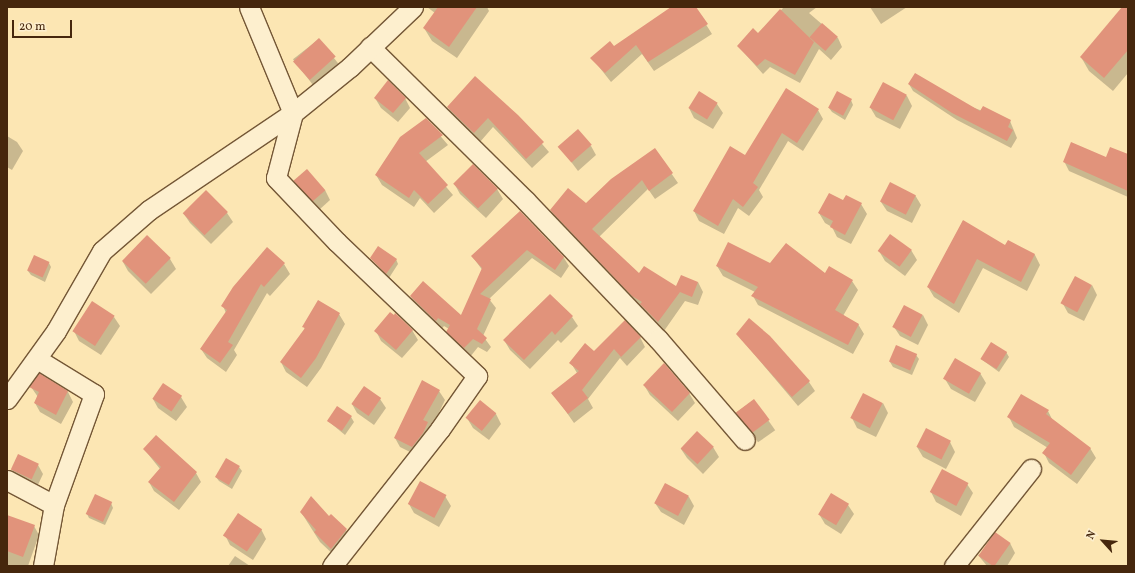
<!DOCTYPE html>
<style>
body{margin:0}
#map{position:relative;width:1135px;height:573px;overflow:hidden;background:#fce6b3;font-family:Vollkorn,serif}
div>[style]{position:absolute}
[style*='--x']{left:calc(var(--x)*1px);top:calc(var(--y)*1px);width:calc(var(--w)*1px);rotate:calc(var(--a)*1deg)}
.shadow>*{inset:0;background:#0003;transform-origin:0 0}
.building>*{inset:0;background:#e1937b;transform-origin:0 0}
.roads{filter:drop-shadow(1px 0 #745736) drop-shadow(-1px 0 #745736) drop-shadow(0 1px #745736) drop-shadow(0 -1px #745736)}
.minor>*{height:19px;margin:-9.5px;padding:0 9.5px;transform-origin:9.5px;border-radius:9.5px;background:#fdefce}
span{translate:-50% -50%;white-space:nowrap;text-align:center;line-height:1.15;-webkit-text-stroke:3px #fdefce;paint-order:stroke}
.frame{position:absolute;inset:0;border:8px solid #46270d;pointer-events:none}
.north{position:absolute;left:1083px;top:521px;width:40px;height:40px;-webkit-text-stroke:3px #fdefce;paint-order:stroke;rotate:297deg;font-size:11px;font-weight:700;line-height:16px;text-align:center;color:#46270d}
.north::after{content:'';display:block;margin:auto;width:14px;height:18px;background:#46270d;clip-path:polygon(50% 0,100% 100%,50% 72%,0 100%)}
.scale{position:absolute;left:12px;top:20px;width:60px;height:18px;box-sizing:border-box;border:2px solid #46270d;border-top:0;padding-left:5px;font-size:12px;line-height:14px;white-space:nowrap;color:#46270d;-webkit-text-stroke:3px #fdefce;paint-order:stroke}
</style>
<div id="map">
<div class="shadow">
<div style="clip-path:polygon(427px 7px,487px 7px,489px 11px,457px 58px,432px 41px,424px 28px,435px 13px)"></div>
<div style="clip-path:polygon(673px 7px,695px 7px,712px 34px,654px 71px,642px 54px,611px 82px,592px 58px,614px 47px)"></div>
<div style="clip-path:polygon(784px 7px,817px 7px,809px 13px,838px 38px,842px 47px,831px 60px,819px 49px,800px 83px,770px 67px,763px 74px,738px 46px,758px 34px)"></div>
<div style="clip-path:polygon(870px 7px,907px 7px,881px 24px)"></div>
<div style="clip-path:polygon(1128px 17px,1128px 73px,1113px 91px,1089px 71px,1081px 57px)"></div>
<div style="left:319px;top:39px;width:36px;height:33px;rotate:52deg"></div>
<div style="clip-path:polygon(883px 84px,907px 96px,912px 106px,900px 129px,876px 117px,870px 107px)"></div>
<div style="clip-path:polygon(909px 84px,1010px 121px,1017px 138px,1011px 148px,957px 120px,913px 91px)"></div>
<div style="clip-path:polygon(375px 98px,405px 98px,410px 108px,398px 122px,381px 108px)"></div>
<div style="clip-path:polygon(851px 100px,853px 105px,845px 120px,832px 112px,829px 108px)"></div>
<div style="clip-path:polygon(717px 104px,723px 113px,713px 129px,694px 118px,689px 108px)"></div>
<div style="clip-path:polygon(448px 107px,518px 116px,549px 152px,532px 168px,493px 127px,480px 142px,453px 117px)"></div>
<div style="clip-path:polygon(818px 110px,823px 119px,803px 151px,788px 141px,759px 190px,763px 197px,749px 216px,738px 208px,724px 234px,699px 221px,694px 211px,745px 156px)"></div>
<div style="clip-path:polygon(426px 119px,448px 145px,425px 162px,453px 195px,434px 213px,420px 198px,414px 207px,382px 185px,376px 175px)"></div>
<div style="clip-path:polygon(7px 136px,17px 142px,23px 151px,12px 170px,7px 167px)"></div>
<div style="clip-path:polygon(591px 146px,596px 155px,578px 171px,560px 147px)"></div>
<div style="clip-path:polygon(655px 150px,678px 183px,655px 199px,648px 189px,599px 237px,639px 275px,677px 288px,698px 282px,703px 292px,698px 305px,685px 301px,664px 331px,556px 219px,551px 210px,586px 204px)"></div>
<div style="clip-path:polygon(1128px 155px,1128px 197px,1069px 171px,1064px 161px)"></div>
<div style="clip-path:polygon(295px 181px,325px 190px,330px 200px,319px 210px)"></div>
<div style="clip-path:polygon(455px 185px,497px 189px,503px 199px,486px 218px,460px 194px)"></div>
<div style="clip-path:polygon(915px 195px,921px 205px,912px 223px,887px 211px,881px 202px)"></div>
<div style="clip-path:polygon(844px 201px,861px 204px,867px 214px,851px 244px,837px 237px,832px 227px,825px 223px,819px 213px)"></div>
<div style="clip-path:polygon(520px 212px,564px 258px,569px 266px,561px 278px,532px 258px,489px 299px,496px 308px,483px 336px,491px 347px,487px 352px,478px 347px,470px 357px,453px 340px,449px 329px,444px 326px,441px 330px,416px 305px,411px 297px,461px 316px,483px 271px,472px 256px)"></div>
<div style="clip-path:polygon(227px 213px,233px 222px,211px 244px,190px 223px,184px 214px)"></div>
<div style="clip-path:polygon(963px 221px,1005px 246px,1008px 241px,1035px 255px,1040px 265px,1027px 291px,983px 268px,959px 313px,934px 297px,928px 287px)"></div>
<div style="clip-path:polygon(147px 237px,170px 259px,176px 269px,151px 294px,128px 271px,123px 262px)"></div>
<div style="clip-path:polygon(911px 250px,917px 260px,905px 276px,885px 261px,879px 251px)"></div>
<div style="clip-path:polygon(371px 258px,396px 259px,398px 264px,389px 278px)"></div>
<div style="clip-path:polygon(49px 263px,51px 267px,45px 282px,31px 275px,28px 271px)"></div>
<div style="clip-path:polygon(284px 264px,290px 274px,270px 296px,267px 293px,234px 350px,237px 355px,226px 372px,207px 358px,201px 349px,226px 313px,223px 306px)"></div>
<div style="clip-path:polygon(770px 265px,852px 281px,858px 290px,843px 316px,858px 324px,864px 334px,853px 354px,758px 305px,753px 296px,755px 292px,723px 276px,717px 266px)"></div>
<div style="clip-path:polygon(1092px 285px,1097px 295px,1084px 321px,1068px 313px,1063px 304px)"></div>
<div style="clip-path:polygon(339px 314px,345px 324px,321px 368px,307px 387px,286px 372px,281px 362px,305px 330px,304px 327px)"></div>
<div style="clip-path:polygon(923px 315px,928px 325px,918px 345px,900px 336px,894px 327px)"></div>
<div style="clip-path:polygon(114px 317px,120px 326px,101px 355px,79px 341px,74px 331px)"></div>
<div style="clip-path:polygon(572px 317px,578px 326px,561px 343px,558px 340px,530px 369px,510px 350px,504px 340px)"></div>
<div style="clip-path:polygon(412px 330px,418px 340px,402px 358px,381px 341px,376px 331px)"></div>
<div style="clip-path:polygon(737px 334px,809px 382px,815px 391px,798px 406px)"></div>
<div style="clip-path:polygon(640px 337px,645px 347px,627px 366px,620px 358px,588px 399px,593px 408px,574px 423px,553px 393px,577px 373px,571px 363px)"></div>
<div style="clip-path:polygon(1006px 352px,1009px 357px,999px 372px,981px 359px)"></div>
<div style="clip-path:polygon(916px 355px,919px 359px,912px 375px,893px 367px,890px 362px)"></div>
<div style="clip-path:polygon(980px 373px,986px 383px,975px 402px,951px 389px,945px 379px)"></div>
<div style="clip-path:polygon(39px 375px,68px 392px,73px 402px,61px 424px,40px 412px,35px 403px,38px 397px,31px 387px)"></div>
<div style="clip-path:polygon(644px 385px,689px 393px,695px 403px,678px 421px,650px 395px)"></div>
<div style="clip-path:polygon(364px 387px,380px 399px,386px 408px,374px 425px,357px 413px,352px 404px)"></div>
<div style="clip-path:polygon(439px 391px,445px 400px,418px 456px,400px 447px,395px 438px)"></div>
<div style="clip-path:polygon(181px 397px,187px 407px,176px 421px,158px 408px,153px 399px)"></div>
<div style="left:754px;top:400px;width:37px;height:21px;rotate:55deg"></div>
<div style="clip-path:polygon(480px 401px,496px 414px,501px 424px,489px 440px,473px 428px,467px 418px)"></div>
<div style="clip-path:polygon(883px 403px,888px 413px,876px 437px,857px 428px,852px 418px)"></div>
<div style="clip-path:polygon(1048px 411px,1053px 421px,1090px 448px,1096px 458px,1077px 484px,1049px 463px,1044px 453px,1048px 448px,1014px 427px,1009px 417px)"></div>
<div style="clip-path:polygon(351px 417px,354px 422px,345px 435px,328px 421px)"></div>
<div style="clip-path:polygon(950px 442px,955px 452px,946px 469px,923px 457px,917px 447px)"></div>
<div style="clip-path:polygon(713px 447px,719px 457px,703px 474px,687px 458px,681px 449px)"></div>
<div style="clip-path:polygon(144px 449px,196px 473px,201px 482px,179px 510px,154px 491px,149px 482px,160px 469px)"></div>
<div style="clip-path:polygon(38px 465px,43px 474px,36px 489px,18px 480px,12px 470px)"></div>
<div style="clip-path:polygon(239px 467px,242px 471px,232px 489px,219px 481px,216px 477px)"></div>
<div style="clip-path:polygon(666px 484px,689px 497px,694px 506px,684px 525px,661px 512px,655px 503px)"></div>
<div style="clip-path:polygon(967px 484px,973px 493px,961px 516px,936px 502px,931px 492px)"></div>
<div style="clip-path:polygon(445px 496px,451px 506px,439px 527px,414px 513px,409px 504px)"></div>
<div style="clip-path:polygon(111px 503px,113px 508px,105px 525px,89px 518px,87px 514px)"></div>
<div style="clip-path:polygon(848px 505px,854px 514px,841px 534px,825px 524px,819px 514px)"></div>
<div style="clip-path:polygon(301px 512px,329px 518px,346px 530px,352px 540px,337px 558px,320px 542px)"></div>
<div style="clip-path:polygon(7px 522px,34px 526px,39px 535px,28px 566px,7px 566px)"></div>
<div style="clip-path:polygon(261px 529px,266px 539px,253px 560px,230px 545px,225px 535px)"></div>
<div style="clip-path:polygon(1010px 543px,1015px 553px,1007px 566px,987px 566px,978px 555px)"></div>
<div style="clip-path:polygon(235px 556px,250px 566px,228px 566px)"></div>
</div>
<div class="building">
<div style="clip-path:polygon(438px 7px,477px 7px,449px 47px,423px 28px)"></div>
<div style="clip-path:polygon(671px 7px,696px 7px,708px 24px,648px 62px,636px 45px,605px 73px,590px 58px,610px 41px,614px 46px)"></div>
<div style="clip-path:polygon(1122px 7px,1128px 7px,1128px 50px,1104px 78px,1080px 57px)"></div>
<div style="clip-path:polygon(780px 9px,814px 42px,795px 75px,765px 59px,757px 66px,737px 46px,753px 28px,758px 33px)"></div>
<div style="left:822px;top:23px;width:21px;height:19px;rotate:41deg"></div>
<div style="left:319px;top:38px;width:25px;height:35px;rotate:48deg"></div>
<div style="clip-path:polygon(915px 73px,980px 111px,983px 106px,1011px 120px,1008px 127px,1013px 130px,1007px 141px,952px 113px,908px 84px)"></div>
<div style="clip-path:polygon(475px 76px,518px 115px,544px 142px,526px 159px,488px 118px,474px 133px,447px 107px)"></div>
<div style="clip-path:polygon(388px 80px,406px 98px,393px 113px,374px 98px)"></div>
<div style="left:883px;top:82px;width:27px;height:29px;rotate:28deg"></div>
<div style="clip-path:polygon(786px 88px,819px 109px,797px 143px,782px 133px,753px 183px,758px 187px,743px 207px,733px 199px,718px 226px,693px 211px,730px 146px,745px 155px)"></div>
<div style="left:699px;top:91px;width:22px;height:20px;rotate:32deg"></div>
<div style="left:837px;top:91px;width:17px;height:19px;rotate:28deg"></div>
<div style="clip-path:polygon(426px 118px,443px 135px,419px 153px,448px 185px,428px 204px,414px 190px,409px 198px,375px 175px,400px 137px)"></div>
<div style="left:578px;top:129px;width:21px;height:27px;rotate:49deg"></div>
<div style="clip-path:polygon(1071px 142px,1106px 157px,1110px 147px,1128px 154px,1128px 191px,1063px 162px)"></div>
<div style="clip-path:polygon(655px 148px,673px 173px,649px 191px,642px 180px,592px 229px,639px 273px,644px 266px,676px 286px,681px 275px,698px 282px,692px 297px,680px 292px,658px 322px,640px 304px,642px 302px,632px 296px,550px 210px,568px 188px,586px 203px,611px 179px)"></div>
<div style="left:473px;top:164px;width:35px;height:28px;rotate:45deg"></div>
<div style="left:307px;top:169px;width:28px;height:18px;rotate:49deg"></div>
<div style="left:890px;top:182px;width:29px;height:22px;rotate:27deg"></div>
<div style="left:206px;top:190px;width:31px;height:33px;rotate:45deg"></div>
<div style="clip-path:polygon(829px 193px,843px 200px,846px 195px,862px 203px,845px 235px,830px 227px,833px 221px,818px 213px)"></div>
<div style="clip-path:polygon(520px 211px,564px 257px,555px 270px,527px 250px,480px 294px,491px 299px,477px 329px,487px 338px,482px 344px,473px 339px,464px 348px,446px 332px,450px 325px,438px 318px,436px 321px,410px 296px,423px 281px,461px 315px,482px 268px,471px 256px)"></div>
<div style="clip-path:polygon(963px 220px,1005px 245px,1008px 240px,1035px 254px,1021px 282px,977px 259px,954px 304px,927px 287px)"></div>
<div style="left:890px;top:234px;width:27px;height:21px;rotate:36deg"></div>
<div style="left:147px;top:235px;width:33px;height:36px;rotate:44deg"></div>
<div style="clip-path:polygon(728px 242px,770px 263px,786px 243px,825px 273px,829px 266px,853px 280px,835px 310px,859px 324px,848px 345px,751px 296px,758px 287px,716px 266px)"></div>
<div style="clip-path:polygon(378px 246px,397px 259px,386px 274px,370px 258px)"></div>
<div style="clip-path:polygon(267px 247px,285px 263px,264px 287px,261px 284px,228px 342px,233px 345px,220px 363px,200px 349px,227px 310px,221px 306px,233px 287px)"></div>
<div style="left:34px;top:255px;width:17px;height:17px;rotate:24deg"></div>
<div style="left:1075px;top:276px;width:19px;height:31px;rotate:28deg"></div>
<div style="clip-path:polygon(550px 294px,573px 316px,555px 335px,552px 331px,524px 360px,503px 340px)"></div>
<div style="clip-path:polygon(318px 300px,340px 313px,316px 358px,301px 378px,280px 362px,305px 328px,302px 327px)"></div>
<div style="left:92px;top:301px;width:27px;height:36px;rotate:33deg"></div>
<div style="left:904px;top:305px;width:21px;height:25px;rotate:28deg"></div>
<div style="clip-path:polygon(390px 312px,394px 315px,395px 313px,413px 330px,396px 350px,374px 331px)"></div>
<div style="clip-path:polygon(749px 318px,770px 336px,810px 381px,792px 397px,736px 334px)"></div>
<div style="clip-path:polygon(625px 320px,641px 337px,621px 357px,614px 349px,582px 390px,588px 398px,568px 414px,551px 393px,579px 371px,569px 363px,585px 343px,594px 351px)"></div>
<div style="left:991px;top:342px;width:19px;height:20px;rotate:32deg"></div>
<div style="left:896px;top:345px;width:23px;height:18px;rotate:23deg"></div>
<div style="left:955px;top:358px;width:30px;height:24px;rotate:30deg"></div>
<div style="clip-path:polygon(664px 363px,690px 393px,672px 412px,643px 385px)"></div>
<div style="clip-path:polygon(39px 373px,68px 391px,56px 415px,34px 403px,39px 392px,29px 387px)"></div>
<div style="clip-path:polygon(422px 380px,440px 390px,423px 420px,428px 422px,423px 433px,412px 447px,394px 438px)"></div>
<div style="left:163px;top:383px;width:23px;height:19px;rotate:34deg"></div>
<div style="left:364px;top:386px;width:21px;height:22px;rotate:35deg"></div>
<div style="left:863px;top:393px;width:22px;height:28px;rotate:27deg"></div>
<div style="clip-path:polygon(1021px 394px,1049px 410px,1046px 414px,1091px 448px,1071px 475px,1042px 453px,1050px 443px,1007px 417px)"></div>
<div style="left:754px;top:399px;width:26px;height:23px;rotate:53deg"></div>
<div style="left:480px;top:400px;width:21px;height:23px;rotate:39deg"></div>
<div style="left:337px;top:406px;width:18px;height:18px;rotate:34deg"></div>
<div style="left:926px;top:428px;width:28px;height:21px;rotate:27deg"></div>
<div style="left:697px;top:431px;width:23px;height:24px;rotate:43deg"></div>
<div style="clip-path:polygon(156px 435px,197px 472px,174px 502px,148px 482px,161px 467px,143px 449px)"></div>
<div style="left:18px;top:454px;width:23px;height:17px;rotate:25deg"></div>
<div style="left:226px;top:458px;width:16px;height:22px;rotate:30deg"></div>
<div style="left:942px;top:469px;width:30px;height:26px;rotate:28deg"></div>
<div style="left:420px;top:481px;width:30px;height:26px;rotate:28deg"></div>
<div style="left:665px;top:483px;width:27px;height:23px;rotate:28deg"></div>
<div style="left:831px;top:493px;width:21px;height:25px;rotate:31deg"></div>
<div style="left:95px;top:494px;width:19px;height:22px;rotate:25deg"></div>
<div style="clip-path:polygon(311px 496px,329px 516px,331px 514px,347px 529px,331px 549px,314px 532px,316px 530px,300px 512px)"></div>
<div style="left:238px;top:513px;width:29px;height:27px;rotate:34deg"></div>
<div style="clip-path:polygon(7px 515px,35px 525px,23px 557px,7px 551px)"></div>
<div style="left:995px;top:532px;width:19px;height:29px;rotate:35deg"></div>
</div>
<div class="roads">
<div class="minor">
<div style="--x:249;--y:7;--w:115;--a:67.5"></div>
<div style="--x:293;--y:113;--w:67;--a:104.7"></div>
<div style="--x:276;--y:178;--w:88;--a:46.4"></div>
<div style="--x:337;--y:242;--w:194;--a:43.7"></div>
<div style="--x:477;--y:376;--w:65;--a:124.9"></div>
<div style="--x:440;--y:429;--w:174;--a:128.2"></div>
<div style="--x:370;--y:47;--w:219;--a:44.6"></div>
<div style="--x:526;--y:201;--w:191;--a:46.3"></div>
<div style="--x:658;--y:339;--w:133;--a:49.3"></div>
<div style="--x:37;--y:359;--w:67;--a:31.6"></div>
<div style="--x:94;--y:394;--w:118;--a:109.8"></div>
<div style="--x:54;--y:505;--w:62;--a:100.2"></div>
<div style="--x:7;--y:399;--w:84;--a:-54.2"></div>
<div style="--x:56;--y:331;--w:92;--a:-60.1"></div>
<div style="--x:102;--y:251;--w:62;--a:-41.1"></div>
<div style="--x:149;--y:210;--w:174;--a:-34"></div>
<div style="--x:293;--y:113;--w:73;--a:-38.9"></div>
<div style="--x:350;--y:67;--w:87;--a:-43.6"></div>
<div style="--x:7;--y:480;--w:53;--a:28"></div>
<div style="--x:954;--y:566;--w:124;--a:-51.6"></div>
</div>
</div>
<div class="frame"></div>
<div class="north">N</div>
<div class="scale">20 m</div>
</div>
